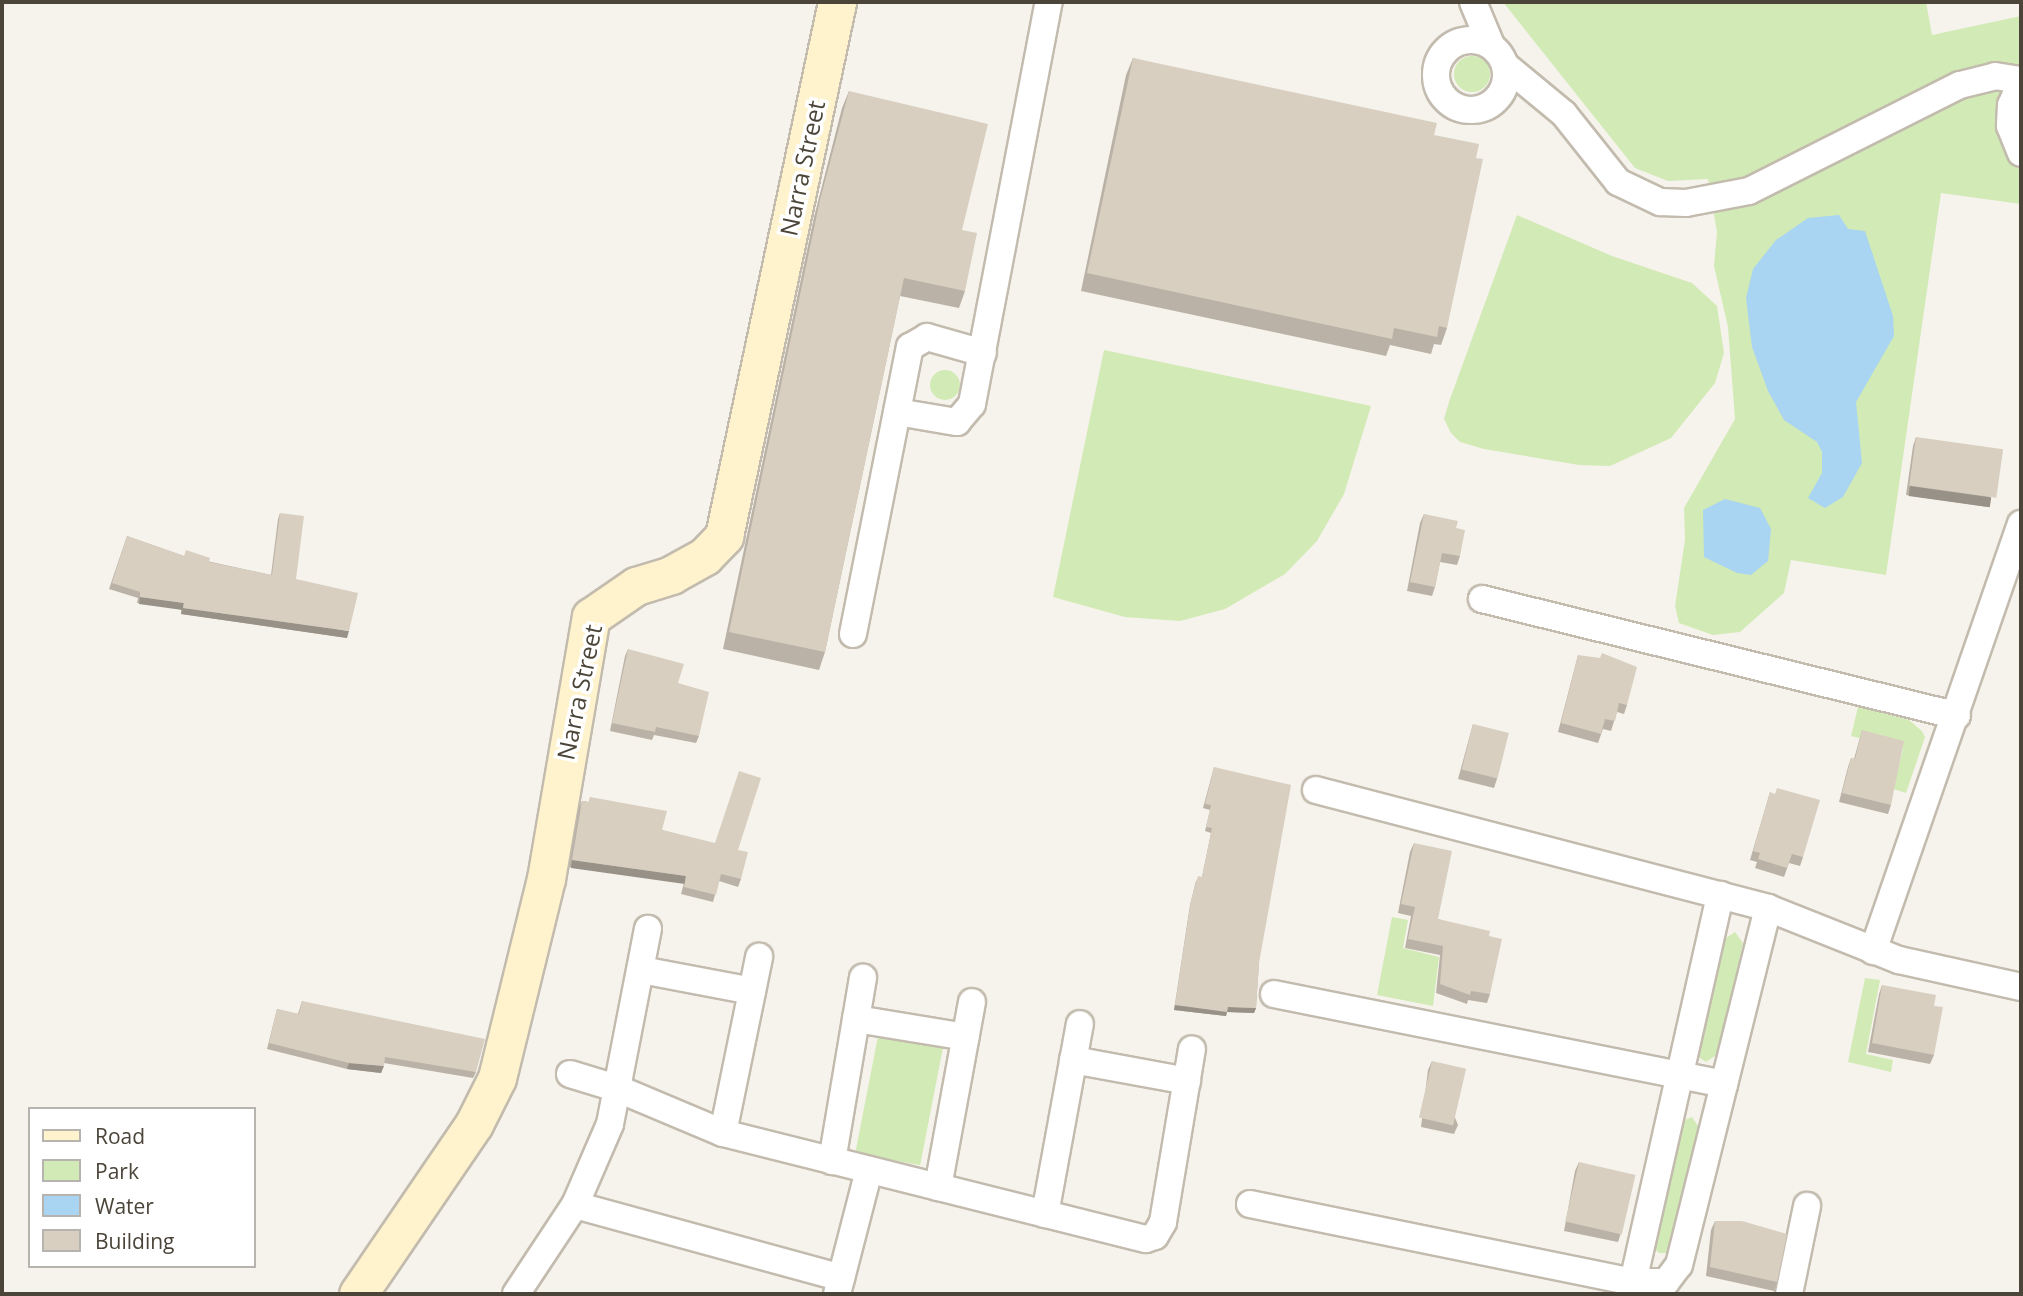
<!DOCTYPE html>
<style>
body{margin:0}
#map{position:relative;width:2023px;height:1296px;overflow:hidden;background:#f6f3ec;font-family:"Open Sans",sans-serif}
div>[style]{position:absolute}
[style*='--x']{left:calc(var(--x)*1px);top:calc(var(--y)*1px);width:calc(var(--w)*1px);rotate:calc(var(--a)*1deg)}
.green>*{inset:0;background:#d2eab5;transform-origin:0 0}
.round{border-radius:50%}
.water>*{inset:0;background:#a9d4f2}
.roads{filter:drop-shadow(2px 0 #c2bbae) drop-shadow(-2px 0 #c2bbae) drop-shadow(0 2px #c2bbae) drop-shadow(0 -2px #c2bbae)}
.street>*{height:26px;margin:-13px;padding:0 13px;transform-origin:13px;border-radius:13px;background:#fff}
.street>.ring{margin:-13px;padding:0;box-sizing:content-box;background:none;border:26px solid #fff;border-radius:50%}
.secondary>*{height:37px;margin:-18.5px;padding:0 18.5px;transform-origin:18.5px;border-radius:18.5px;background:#fff3cd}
.wall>*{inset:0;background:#bab2a6}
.shaded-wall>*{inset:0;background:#979187;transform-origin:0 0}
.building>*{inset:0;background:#d8cfc1;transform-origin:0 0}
span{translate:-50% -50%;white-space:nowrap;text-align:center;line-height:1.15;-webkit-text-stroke:7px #fff;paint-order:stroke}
.street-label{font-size:24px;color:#4b4439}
.frame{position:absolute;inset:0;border:4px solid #4b4439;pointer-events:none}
.legend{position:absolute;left:28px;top:1107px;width:228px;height:161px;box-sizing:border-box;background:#fff;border:2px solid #b7b4b0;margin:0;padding:9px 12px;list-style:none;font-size:21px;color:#4b4439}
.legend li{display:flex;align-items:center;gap:14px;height:35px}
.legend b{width:35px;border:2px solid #b7b4b0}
</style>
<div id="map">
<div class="green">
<div style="clip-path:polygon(1503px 2px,1926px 2px,1932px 35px,2021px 16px,2021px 204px,1941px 193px,1886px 575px,1791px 560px,1784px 593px,1740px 632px,1713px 635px,1679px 623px,1675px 606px,1685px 540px,1684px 508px,1735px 419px,1728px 327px,1714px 266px,1717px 232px,1708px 179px,1668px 181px,1635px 168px)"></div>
<div class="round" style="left:1454px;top:56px;width:36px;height:36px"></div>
<div style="clip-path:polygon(1517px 215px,1612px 256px,1692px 283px,1717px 306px,1724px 353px,1715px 383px,1671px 438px,1610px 466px,1579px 465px,1484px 449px,1460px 442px,1451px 433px,1444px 419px,1449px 402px)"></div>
<div style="clip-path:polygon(1104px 350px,1371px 406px,1344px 494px,1317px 541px,1285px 574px,1225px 609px,1180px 621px,1125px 617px,1053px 597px)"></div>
<div class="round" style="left:930px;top:370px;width:30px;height:30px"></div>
<div style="clip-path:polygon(1858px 707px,1909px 720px,1922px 731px,1925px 737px,1906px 793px,1893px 789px,1903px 748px,1851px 736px)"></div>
<div style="clip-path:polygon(1392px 917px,1408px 920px,1403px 948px,1439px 957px,1433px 1006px,1377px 995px)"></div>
<div style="clip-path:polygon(1735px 932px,1743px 943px,1718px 1054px,1706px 1062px,1697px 1056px,1723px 940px)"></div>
<div style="clip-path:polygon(1865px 978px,1880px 980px,1866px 1054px,1893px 1060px,1891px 1072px,1848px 1062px)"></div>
<div style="left:879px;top:1031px;width:66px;height:124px;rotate:11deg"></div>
<div style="clip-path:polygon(1692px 1117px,1700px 1129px,1669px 1253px,1659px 1253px,1654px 1248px,1682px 1121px)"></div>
</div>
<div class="water">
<div style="clip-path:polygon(1839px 215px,1848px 229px,1865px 231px,1893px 316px,1894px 336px,1856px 402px,1862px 463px,1843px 497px,1825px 508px,1808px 498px,1822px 473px,1822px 452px,1817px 442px,1784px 420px,1768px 391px,1752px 347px,1746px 298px,1753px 269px,1776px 240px,1808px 218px)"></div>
<div style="clip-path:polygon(1725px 499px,1760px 508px,1771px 529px,1768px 561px,1751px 575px,1737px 573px,1704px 557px,1703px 510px)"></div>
</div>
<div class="roads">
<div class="street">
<div style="--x:1473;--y:2;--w:47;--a:67.3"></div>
<div class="ring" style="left:1436px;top:40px;width:44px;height:44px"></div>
<div style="--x:1506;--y:66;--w:75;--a:39.6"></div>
<div style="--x:1564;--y:114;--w:87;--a:51.5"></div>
<div style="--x:1618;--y:182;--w:47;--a:25.5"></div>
<div style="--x:1660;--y:202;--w:26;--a:2"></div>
<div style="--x:1686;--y:203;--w:64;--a:-10.8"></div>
<div style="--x:1749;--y:191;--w:236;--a:-26.7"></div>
<div style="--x:1960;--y:85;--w:36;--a:-14"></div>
<div style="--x:1995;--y:76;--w:26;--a:9"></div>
<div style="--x:2021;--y:82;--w:25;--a:113"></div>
<div style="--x:2011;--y:105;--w:21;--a:93"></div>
<div style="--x:2010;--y:126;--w:29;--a:68"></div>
<div style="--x:897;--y:412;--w:61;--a:9.5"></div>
<div style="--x:957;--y:422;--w:23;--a:-50"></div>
<div style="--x:972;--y:404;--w:409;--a:-79.2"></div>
<div style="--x:1482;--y:599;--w:489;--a:13.8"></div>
<div style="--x:853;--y:634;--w:293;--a:-78.8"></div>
<div style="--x:910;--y:347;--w:20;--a:-30"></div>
<div style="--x:927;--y:337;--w:58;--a:15.9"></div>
<div style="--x:1316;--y:790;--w:467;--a:14.6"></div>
<div style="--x:1768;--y:908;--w:141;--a:21.7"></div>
<div style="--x:1899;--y:960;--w:125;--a:12.5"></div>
<div style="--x:1873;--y:951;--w:452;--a:-70.9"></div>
<div style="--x:641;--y:970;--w:113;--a:10.7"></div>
<div style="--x:1274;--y:994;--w:459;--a:11.3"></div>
<div style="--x:856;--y:1019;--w:111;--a:9.3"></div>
<div style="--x:1073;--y:1060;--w:116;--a:10.4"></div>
<div style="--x:570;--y:1074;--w:48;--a:16.9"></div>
<div style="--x:616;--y:1088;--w:116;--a:22.8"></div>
<div style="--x:723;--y:1133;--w:436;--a:14.1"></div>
<div style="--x:1146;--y:1239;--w:9;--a:-18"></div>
<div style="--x:1155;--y:1236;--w:16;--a:-60"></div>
<div style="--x:1163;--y:1222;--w:175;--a:-80.5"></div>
<div style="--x:723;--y:1133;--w:180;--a:-78.4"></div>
<div style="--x:832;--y:1161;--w:186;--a:-80.4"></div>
<div style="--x:938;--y:1187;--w:188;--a:-79.6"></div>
<div style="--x:1250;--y:1204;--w:391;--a:11.5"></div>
<div style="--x:1633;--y:1282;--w:33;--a:0"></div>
<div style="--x:1666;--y:1282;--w:21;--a:-53"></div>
<div style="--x:1679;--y:1265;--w:368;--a:-76"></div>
<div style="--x:575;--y:1205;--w:276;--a:15.3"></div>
<div style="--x:1045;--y:1214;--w:193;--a:-79.6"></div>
<div style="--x:1633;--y:1282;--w:397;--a:-77.3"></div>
<div style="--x:516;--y:1294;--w:107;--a:-56.5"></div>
<div style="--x:575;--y:1205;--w:88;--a:-66.6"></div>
<div style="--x:610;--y:1124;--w:199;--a:-79"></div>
<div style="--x:837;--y:1294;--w:128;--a:-75.5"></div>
<div style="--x:1789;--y:1294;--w:90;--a:-78.4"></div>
</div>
<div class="secondary">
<div style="--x:358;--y:1294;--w:206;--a:-55.7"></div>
<div style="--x:474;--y:1124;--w:51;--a:-63.4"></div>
<div style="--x:497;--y:1078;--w:205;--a:-76.2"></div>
<div style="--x:546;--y:879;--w:266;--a:-80.3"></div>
<div style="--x:591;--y:617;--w:55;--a:-34.6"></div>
<div style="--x:636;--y:586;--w:37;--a:-17"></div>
<div style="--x:671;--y:575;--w:39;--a:-29"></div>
<div style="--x:705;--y:556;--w:28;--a:-46"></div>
<div style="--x:724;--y:536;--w:546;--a:-78.05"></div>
</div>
</div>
<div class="wall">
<div style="clip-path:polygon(1133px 58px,1434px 135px,1447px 328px,1441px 345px,1434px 344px,1431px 354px,1390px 345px,1386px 356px,1081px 291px,1126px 75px)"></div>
<div style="clip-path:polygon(849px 91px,962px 230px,965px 291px,959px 308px,900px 296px,825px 652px,819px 670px,723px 649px,814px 217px,842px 108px)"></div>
<div style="clip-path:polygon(1916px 437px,1991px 498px,1988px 507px,1906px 495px,1913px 446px)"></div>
<div style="clip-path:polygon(280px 513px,296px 579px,347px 638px,181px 614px,181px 609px,137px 603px,138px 598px,109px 589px,127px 536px,184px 556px,271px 575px,278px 519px)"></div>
<div style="clip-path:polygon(1424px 514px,1456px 528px,1460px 556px,1457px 565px,1440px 562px,1435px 587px,1432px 596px,1407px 591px,1420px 523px)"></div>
<div style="clip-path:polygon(628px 649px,678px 683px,699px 736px,696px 743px,654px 735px,652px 740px,610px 731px,625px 656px)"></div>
<div style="clip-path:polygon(1578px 655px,1627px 705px,1624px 714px,1617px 712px,1611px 731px,1603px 729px,1598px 743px,1558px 732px)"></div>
<div style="clip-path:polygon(1473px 724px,1497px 779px,1494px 788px,1458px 779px)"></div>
<div style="clip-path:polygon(1862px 730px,1891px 805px,1888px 814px,1839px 802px,1848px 767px,1851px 758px,1854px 759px)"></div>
<div style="clip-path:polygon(1214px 767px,1259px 963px,1256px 1008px,1254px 1013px,1227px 1012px,1226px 1016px,1174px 1010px,1190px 905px,1196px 881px,1202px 877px,1211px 833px,1205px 831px,1210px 810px,1203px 808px)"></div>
<div style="clip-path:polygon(1770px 792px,1803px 857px,1800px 866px,1789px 863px,1784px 877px,1755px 868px,1757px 862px,1750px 860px)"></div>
<div style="clip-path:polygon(590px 797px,662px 830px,738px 850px,741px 879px,738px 887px,719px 881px,713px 902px,681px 894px,684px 883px,569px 867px,579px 808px,582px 801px,589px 802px)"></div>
<div style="clip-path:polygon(1414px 843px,1438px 919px,1489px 936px,1490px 994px,1487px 1003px,1468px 1000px,1467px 1004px,1436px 993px,1440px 955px,1405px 948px,1411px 916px,1398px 913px,1410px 852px)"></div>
<div style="clip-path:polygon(1882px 985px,1934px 1055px,1930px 1064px,1868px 1052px,1879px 994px)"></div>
<div style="clip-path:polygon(302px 1001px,476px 1072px,473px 1078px,384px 1063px,381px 1073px,347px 1069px,267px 1049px,277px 1009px,298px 1014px)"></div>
<div style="clip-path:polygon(1432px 1061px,1458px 1125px,1454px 1134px,1421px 1127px,1428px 1070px)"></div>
<div style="clip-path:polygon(1579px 1162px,1621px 1233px,1618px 1242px,1564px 1231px,1575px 1171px)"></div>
<div style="clip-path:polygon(1715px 1221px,1777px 1282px,1774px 1291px,1706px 1276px,1711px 1230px)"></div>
</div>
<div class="shaded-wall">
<div style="left:1910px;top:486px;width:82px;height:10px;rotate:8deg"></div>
<div style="left:140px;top:597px;width:44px;height:7px;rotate:8deg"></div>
<div style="clip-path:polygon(183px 608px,349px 631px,347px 638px,181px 614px)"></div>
<div style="left:572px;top:860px;width:115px;height:8px;rotate:8deg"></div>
<div style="clip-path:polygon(1175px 1005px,1228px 1007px,1256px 1008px,1254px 1013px,1227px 1012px,1226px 1016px,1174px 1010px)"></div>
<div style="clip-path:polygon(349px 1063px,384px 1066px,381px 1073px,347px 1069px)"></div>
</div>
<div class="building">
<div style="clip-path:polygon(1133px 58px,1437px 123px,1434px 135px,1479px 144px,1476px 158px,1483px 159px,1447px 328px,1439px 326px,1437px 337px,1394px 328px,1392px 339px,1087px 273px)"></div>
<div style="clip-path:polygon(849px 91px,988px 124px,962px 230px,977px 233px,965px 291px,904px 278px,825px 652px,729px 632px,820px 200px)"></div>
<div style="left:1916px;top:437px;width:88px;height:49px;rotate:8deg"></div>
<div style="clip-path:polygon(280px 513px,304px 516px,296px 579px,358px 593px,349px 631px,183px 608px,184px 603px,140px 597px,140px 592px,112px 583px,127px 536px,184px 556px,186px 550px,210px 558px,209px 562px,272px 575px)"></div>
<div style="clip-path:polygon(1424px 514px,1458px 521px,1456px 528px,1465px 530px,1460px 556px,1442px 553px,1435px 587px,1410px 582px)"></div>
<div style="clip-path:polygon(628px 649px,684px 664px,678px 683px,709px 692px,699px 736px,656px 727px,655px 732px,612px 723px)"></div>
<div style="clip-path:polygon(1602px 653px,1637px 667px,1627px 705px,1619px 703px,1615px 721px,1605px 719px,1601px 734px,1561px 723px,1578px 655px,1600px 658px)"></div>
<div style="left:1473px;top:724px;width:37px;height:47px;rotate:14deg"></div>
<div style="clip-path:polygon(1862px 730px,1904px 741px,1891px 805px,1842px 793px,1851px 758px,1855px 759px)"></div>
<div style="clip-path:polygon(1214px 767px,1291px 785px,1259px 963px,1256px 1008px,1228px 1007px,1227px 1012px,1175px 1005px,1191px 900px,1198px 876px,1202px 877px,1212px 828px,1206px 827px,1211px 805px,1205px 804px)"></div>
<div style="clip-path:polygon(739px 771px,761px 778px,738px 850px,748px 852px,741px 879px,721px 874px,716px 895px,684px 887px,686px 876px,572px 860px,582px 801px,589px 802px,590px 797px,667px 811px,662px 830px,715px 843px)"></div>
<div style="clip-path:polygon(1777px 788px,1820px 800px,1803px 857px,1792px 854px,1787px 868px,1758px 859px,1760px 853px,1753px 851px,1770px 792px,1775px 794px)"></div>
<div style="clip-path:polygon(1414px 843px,1452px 851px,1438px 919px,1490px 931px,1489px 936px,1502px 939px,1490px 994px,1471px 991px,1470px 995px,1440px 984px,1443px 946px,1408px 939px,1415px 907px,1401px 904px)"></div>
<div style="clip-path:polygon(1882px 985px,1936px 995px,1934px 1006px,1943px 1007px,1934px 1055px,1872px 1043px)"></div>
<div style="clip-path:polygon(302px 1001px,485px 1039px,476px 1072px,385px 1057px,384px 1066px,349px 1063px,269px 1043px,277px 1009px,299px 1014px)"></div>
<div style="left:1432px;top:1061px;width:35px;height:58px;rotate:13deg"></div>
<div style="left:1579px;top:1162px;width:58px;height:61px;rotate:13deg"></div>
<div style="clip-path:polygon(1715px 1221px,1742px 1221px,1787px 1234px,1777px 1282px,1710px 1267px)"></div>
</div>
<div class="street-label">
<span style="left:802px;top:168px;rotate:-78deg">Narra Street</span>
<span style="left:579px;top:692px;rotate:-78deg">Narra Street</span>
</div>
<div class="frame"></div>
<ul class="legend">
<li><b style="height:9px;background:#fff3cd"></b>Road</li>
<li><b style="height:19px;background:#d2eab5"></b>Park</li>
<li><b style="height:19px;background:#a9d4f2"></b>Water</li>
<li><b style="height:19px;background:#d8cfc1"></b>Building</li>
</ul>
</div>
